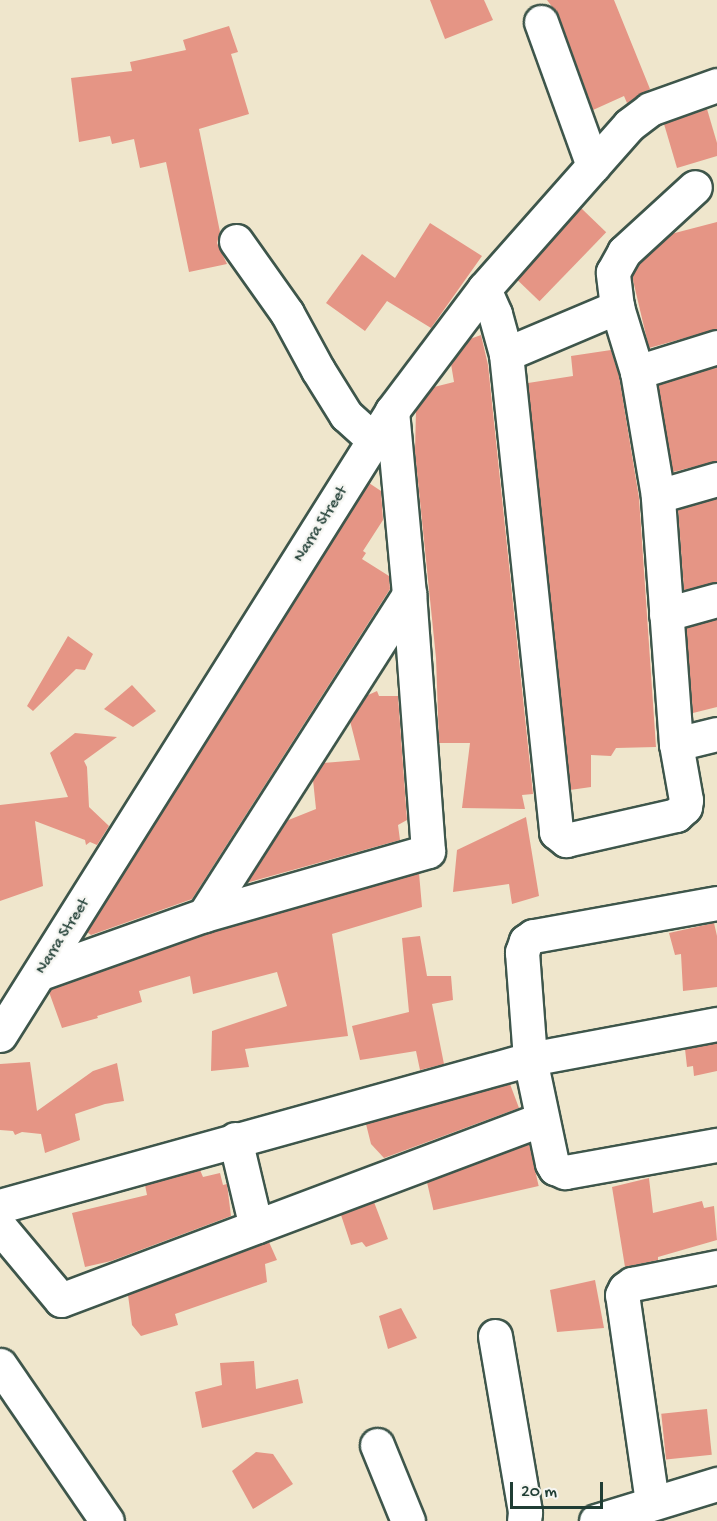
<!DOCTYPE html>
<style>
body{margin:0}
#map{position:relative;width:717px;height:1521px;overflow:hidden;background:#efe6cc;font-family:"Gochi Hand",sans-serif}
div>[style]{position:absolute}
[style*='--x']{left:calc(var(--x)*1px);top:calc(var(--y)*1px);width:calc(var(--w)*1px);rotate:calc(var(--a)*1deg)}
.building>*{inset:0;background:#e59585;transform-origin:0 0}
.roads{filter:drop-shadow(2px 0 #3e564b) drop-shadow(-2px 0 #3e564b) drop-shadow(0 2px #3e564b) drop-shadow(0 -2px #3e564b)}
.minor>*{height:33px;margin:-16.5px;padding:0 16.5px;transform-origin:16.5px;border-radius:16.5px;background:#fff}
span{translate:-50% -50%;white-space:nowrap;text-align:center;line-height:1.15;-webkit-text-stroke:5px #f6f6f2;paint-order:stroke}
.street-label{font-size:16px;color:#1f3d34}
.scale{position:absolute;left:510px;top:1482px;width:93px;height:27px;box-sizing:border-box;border:3px solid #1f3d34;border-top:0;padding-left:8px;font-size:18px;line-height:21px;white-space:nowrap;color:#1f3d34;-webkit-text-stroke:4px #f6f6f2;paint-order:stroke}
</style>
<div id="map">
<div class="building">
<div style="clip-path:polygon(430px 0,484px 0,493px 20px,445px 39px)"></div>
<div style="clip-path:polygon(547px 0,614px 0,650px 89px,627px 103px,624px 96px,593px 110px,559px 16px)"></div>
<div style="clip-path:polygon(229px 26px,238px 52px,231px 54px,249px 114px,199px 129px,220px 232px,217px 243px,227px 264px,189px 272px,166px 162px,140px 168px,134px 139px,112px 144px,110px 136px,79px 142px,71px 78px,132px 71px,130px 62px,186px 50px,183px 40px)"></div>
<div style="clip-path:polygon(707px 109px,717px 143px,717px 156px,677px 168px,664px 124px)"></div>
<div style="left:581px;top:208px;width:35px;height:96px;rotate:44deg"></div>
<div style="clip-path:polygon(717px 222px,717px 329px,649px 348px,632px 276px,639px 264px,671px 234px)"></div>
<div style="clip-path:polygon(430px 223px,482px 256px,431px 328px,387px 301px,365px 331px,326px 303px,362px 254px,395px 278px)"></div>
<div style="clip-path:polygon(481px 335px,488px 365px,533px 794px,522px 795px,525px 809px,462px 808px,470px 743px,439px 743px,436px 658px,415px 452px,416px 410px,434px 387px,454px 382px,451px 364px,470px 339px)"></div>
<div style="clip-path:polygon(611px 350px,619px 376px,639px 498px,656px 747px,616px 748px,611px 756px,591px 755px,591px 787px,570px 790px,528px 383px,573px 376px,571px 356px)"></div>
<div style="clip-path:polygon(717px 367px,717px 461px,673px 472px,658px 385px)"></div>
<div style="clip-path:polygon(369px 483px,381px 491px,383px 520px,363px 551px,366px 553px,362px 559px,389px 576px,390px 589px,192px 899px,91px 935px,87px 932px)"></div>
<div style="clip-path:polygon(717px 499px,717px 582px,684px 590px,678px 510px)"></div>
<div style="clip-path:polygon(717px 619px,717px 707px,693px 713px,686px 628px)"></div>
<div style="clip-path:polygon(68px 636px,93px 654px,85px 670px,76px 669px,33px 711px,27px 706px)"></div>
<div style="clip-path:polygon(132px 685px,156px 711px,133px 727px,104px 709px)"></div>
<div style="clip-path:polygon(377px 691px,379px 696px,398px 696px,407px 820px,398px 825px,400px 840px,246px 883px,286px 821px,316px 809px,313px 780px,323px 763px,360px 760px,350px 721px,366px 696px)"></div>
<div style="clip-path:polygon(75px 733px,117px 737px,84px 761px,87px 767px,89px 807px,109px 826px,97px 845px,90px 842px,86px 845px,85px 840px,35px 821px,43px 886px,0 901px,0 805px,68px 797px,50px 753px)"></div>
<div style="clip-path:polygon(526px 817px,539px 896px,512px 904px,509px 884px,453px 892px,457px 850px)"></div>
<div style="clip-path:polygon(419px 873px,422px 907px,332px 934px,348px 1036px,245px 1049px,249px 1067px,211px 1071px,212px 1031px,287px 1006px,277px 972px,193px 994px,190px 976px,139px 991px,142px 1002px,97px 1016px,98px 1018px,62px 1028px,49px 992px,51px 989px,210px 933px)"></div>
<div style="clip-path:polygon(714px 923px,717px 936px,717px 987px,683px 991px,681px 954px,675px 955px,669px 933px)"></div>
<div style="clip-path:polygon(420px 936px,427px 976px,451px 976px,453px 1000px,432px 1004px,444px 1064px,420px 1070px,416px 1051px,360px 1060px,352px 1026px,409px 1012px,402px 938px)"></div>
<div style="clip-path:polygon(717px 1043px,717px 1071px,694px 1076px,693px 1066px,687px 1067px,685px 1049px)"></div>
<div style="clip-path:polygon(30px 1062px,37px 1111px,93px 1071px,117px 1063px,124px 1101px,105px 1104px,75px 1114px,80px 1140px,45px 1153px,41px 1134px,22px 1132px,15px 1135px,13px 1131px,0 1130px,0 1064px)"></div>
<div style="clip-path:polygon(510px 1084px,519px 1108px,384px 1158px,371px 1144px,366px 1124px)"></div>
<div style="left:529px;top:1144px;width:43px;height:108px;rotate:77deg"></div>
<div style="clip-path:polygon(200px 1170px,203px 1177px,220px 1173px,223px 1185px,227px 1184px,231px 1216px,111px 1261px,85px 1267px,72px 1213px,147px 1195px,145px 1185px)"></div>
<div style="clip-path:polygon(649px 1178px,653px 1213px,702px 1201px,704px 1208px,714px 1206px,717px 1240px,658px 1257px,658px 1260px,625px 1267px,612px 1187px)"></div>
<div style="clip-path:polygon(374px 1202px,388px 1239px,366px 1247px,362px 1242px,351px 1245px,341px 1215px)"></div>
<div style="clip-path:polygon(269px 1242px,277px 1260px,265px 1264px,267px 1282px,175px 1314px,178px 1325px,141px 1336px,132px 1325px,128px 1295px)"></div>
<div style="clip-path:polygon(595px 1280px,604px 1328px,557px 1332px,550px 1290px)"></div>
<div style="clip-path:polygon(401px 1308px,417px 1338px,388px 1349px,379px 1316px)"></div>
<div style="clip-path:polygon(254px 1361px,256px 1389px,298px 1379px,303px 1403px,202px 1428px,195px 1392px,222px 1385px,220px 1363px)"></div>
<div style="left:707px;top:1409px;width:46px;height:46px;rotate:84deg"></div>
<div style="clip-path:polygon(256px 1452px,273px 1454px,293px 1484px,253px 1509px,232px 1471px)"></div>
</div>
<div class="roads">
<div class="minor">
<div style="--x:541;--y:22;--w:153;--a:70.1"></div>
<div style="--x:236;--y:241;--w:88;--a:54.7"></div>
<div style="--x:287;--y:313;--w:65;--a:61.5"></div>
<div style="--x:318;--y:370;--w:53;--a:58.1"></div>
<div style="--x:346;--y:415;--w:38;--a:42"></div>
<div style="--x:484;--y:289;--w:27;--a:66"></div>
<div style="--x:495;--y:314;--w:41;--a:74.6"></div>
<div style="--x:506;--y:354;--w:481;--a:84"></div>
<div style="--x:556;--y:832;--w:13;--a:39"></div>
<div style="--x:566;--y:840;--w:113;--a:-12.8"></div>
<div style="--x:676;--y:815;--w:12;--a:-42"></div>
<div style="--x:685;--y:807;--w:7;--a:-82"></div>
<div style="--x:686;--y:800;--w:57;--a:-100.1"></div>
<div style="--x:676;--y:744;--w:249;--a:-94.2"></div>
<div style="--x:658;--y:496;--w:126;--a:-99.6"></div>
<div style="--x:637;--y:372;--w:68;--a:-107.1"></div>
<div style="--x:617;--y:307;--w:35;--a:-97"></div>
<div style="--x:613;--y:272;--w:23;--a:-61"></div>
<div style="--x:624;--y:252;--w:96;--a:-42.5"></div>
<div style="--x:506;--y:354;--w:121;--a:-22.9"></div>
<div style="--x:637;--y:372;--w:84;--a:-17.4"></div>
<div style="--x:658;--y:496;--w:61;--a:-16.1"></div>
<div style="--x:666;--y:614;--w:53;--a:-15.4"></div>
<div style="--x:676;--y:744;--w:42;--a:-13.7"></div>
<div style="--x:717;--y:903;--w:187;--a:169.8"></div>
<div style="--x:533;--y:936;--w:9;--a:144"></div>
<div style="--x:526;--y:941;--w:12;--a:110"></div>
<div style="--x:522;--y:952;--w:107;--a:85.7"></div>
<div style="--x:530;--y:1059;--w:106;--a:78.1"></div>
<div style="--x:552;--y:1163;--w:6;--a:59"></div>
<div style="--x:555;--y:1168;--w:11;--a:22"></div>
<div style="--x:565;--y:1172;--w:154;--a:-10.1"></div>
<div style="--x:204;--y:915;--w:381;--a:-57.4"></div>
<div style="--x:41;--y:973;--w:173;--a:-19.6"></div>
<div style="--x:204;--y:915;--w:233;--a:-15.9"></div>
<div style="--x:428;--y:851;--w:258;--a:-94.2"></div>
<div style="--x:409;--y:594;--w:184;--a:-95.3"></div>
<div style="--x:0;--y:1035;--w:737;--a:-57.86"></div>
<div style="--x:392;--y:411;--w:153;--a:-53"></div>
<div style="--x:484;--y:289;--w:219;--a:-48.5"></div>
<div style="--x:629;--y:125;--w:26;--a:-37"></div>
<div style="--x:650;--y:109;--w:71;--a:-19.7"></div>
<div style="--x:235;--y:1139;--w:90;--a:76.6"></div>
<div style="--x:0;--y:1206;--w:550;--a:-15.5"></div>
<div style="--x:530;--y:1059;--w:190;--a:-10.6"></div>
<div style="--x:0;--y:1227;--w:95;--a:50.1"></div>
<div style="--x:61;--y:1300;--w:514;--a:-20.62"></div>
<div style="--x:495;--y:1336;--w:179;--a:80.3"></div>
<div style="--x:525;--y:1512;--w:9;--a:96"></div>
<div style="--x:0;--y:1365;--w:189;--a:55.6"></div>
<div style="--x:377;--y:1445;--w:82;--a:67.8"></div>
<div style="--x:652;--y:1502;--w:209;--a:-98.2"></div>
<div style="--x:622;--y:1295;--w:7;--a:-63"></div>
<div style="--x:625;--y:1289;--w:9;--a:-36"></div>
<div style="--x:632;--y:1284;--w:87;--a:-11.3"></div>
<div style="--x:596;--y:1521;--w:127;--a:-17"></div>
</div>
</div>
<div class="street-label">
<span style="left:322px;top:525px;rotate:-58deg">Narra Street</span>
<span style="left:64px;top:937px;rotate:-58deg">Narra Street</span>
</div>
<div class="scale">20 m</div>
</div>
